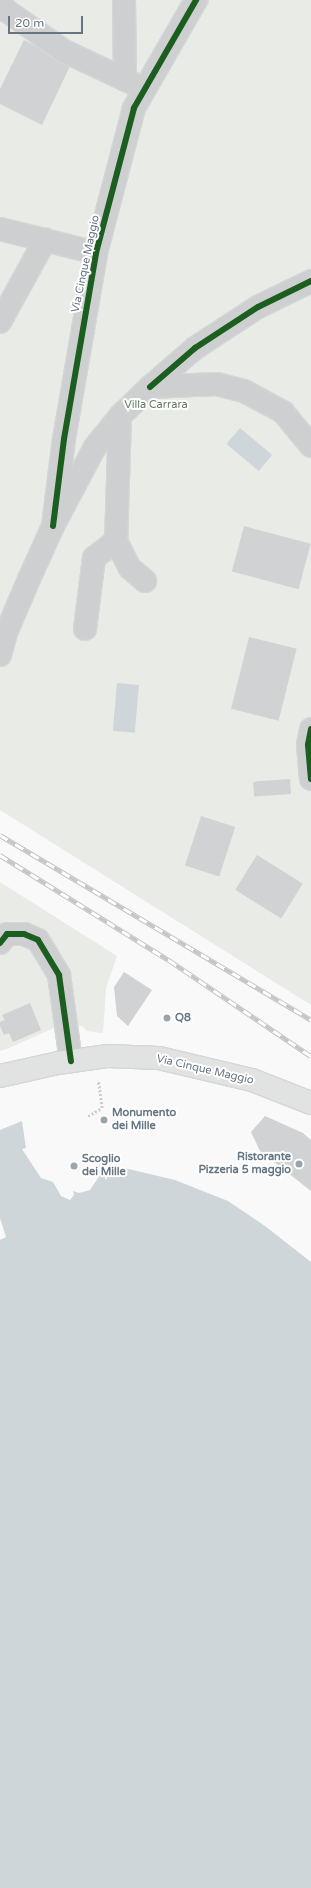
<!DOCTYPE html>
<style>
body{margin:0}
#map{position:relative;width:311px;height:1888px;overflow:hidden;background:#f9f9f9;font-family:"Varela Round",sans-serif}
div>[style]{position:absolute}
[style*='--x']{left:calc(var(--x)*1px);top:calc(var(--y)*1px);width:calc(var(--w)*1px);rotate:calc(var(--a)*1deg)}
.green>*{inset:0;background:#e8ebe6}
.water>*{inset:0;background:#ced6d9;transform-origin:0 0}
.building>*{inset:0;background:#d0d2d3;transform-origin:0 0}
.path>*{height:2.5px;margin-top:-1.25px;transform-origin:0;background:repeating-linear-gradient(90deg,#cbcccd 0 2px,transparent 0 4px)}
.roads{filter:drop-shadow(1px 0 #d5d6d7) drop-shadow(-1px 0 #d5d6d7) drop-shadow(0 1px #d5d6d7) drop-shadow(0 -1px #d5d6d7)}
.minor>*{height:22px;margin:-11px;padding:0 11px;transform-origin:11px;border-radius:11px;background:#cecfd0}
.major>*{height:22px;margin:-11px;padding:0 11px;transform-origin:11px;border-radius:11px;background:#e1e2e2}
.rail>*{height:4.5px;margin-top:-2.25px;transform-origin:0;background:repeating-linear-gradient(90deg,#fff 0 9px,#c3c5c6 0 18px);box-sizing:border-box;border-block:1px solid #c3c5c6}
.cycleway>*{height:6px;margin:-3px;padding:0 3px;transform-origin:3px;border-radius:3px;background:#1b5e20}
.dots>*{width:11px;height:11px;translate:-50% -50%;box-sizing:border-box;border:2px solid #fff;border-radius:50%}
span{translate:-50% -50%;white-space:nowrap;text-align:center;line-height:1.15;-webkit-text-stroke:4px #fff;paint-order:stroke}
.street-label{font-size:11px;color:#657683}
.park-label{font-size:11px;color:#687a64}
.poi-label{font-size:11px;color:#657683;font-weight:700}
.left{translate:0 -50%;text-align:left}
.right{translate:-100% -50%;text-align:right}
.scale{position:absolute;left:8px;top:16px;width:75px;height:18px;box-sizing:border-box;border:2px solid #657683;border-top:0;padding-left:5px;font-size:12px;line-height:14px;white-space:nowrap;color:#657683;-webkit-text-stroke:3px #fff;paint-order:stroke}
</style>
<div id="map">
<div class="green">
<div style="clip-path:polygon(0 0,311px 0,311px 1005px,0 810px)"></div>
<div style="clip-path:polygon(0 882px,117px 956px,106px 988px,103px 1033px,87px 1031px,82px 1026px,56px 1027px,9px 1048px,0 1051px)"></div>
</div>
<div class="water">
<div style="left:240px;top:428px;width:42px;height:21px;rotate:40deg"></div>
<div style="left:117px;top:683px;width:22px;height:48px;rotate:5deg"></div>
<div style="clip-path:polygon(22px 1121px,26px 1148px,22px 1149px,41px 1178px,53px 1182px,61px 1196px,70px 1200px,74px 1195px,73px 1191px,79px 1193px,90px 1190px,100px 1175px,99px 1162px,175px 1180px,228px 1201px,265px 1226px,311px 1262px,311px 1888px,0 1888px,0 1240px,6px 1237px,0 1218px,0 1130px)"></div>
</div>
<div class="building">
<div style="clip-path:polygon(24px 40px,71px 64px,42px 125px,0 104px,0 89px)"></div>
<div style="left:244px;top:526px;width:69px;height:47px;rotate:15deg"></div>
<div style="left:249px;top:637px;width:49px;height:74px;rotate:14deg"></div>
<div style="left:290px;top:779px;width:15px;height:37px;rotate:86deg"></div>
<div style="left:201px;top:816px;width:36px;height:52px;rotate:18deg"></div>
<div style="left:257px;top:855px;width:54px;height:41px;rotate:32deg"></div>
<div style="clip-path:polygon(124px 972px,152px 990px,128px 1026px,117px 1016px,114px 987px)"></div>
<div style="clip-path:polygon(30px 1003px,41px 1030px,13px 1042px,9px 1033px,4px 1035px,0 1026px,0 1022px,5px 1020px,2px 1015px)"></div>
<div style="clip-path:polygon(265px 1116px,303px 1133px,311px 1140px,311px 1191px,260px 1151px,251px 1132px)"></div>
</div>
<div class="path">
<div style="--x:88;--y:1116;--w:16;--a:-30"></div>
<div style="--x:102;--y:1108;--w:28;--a:-98"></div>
</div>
<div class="roads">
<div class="minor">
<div style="--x:1;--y:0;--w:9;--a:72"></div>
<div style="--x:4;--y:9;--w:73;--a:35"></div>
<div style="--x:64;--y:51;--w:89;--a:25.1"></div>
<div style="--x:124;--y:0;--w:80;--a:89.3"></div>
<div style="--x:0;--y:229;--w:99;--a:14"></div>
<div style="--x:0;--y:322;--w:94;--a:-61.2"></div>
<div style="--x:150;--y:387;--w:60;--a:-40.9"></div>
<div style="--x:195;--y:348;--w:75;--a:-33.1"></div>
<div style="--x:258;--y:307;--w:59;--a:-26.1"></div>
<div style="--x:120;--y:416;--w:125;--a:91.8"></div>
<div style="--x:116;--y:541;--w:30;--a:63"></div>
<div style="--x:130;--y:568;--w:20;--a:41"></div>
<div style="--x:53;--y:526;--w:88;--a:-82.8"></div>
<div style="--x:64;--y:439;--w:189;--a:-80.2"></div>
<div style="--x:96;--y:253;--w:150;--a:-75.3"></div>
<div style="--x:134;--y:108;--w:125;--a:-60.1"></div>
<div style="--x:85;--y:629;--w:72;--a:-82.8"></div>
<div style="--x:94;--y:558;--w:28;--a:-38"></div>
<div style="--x:0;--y:655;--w:23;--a:-75"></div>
<div style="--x:6;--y:633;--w:59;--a:-66.9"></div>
<div style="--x:29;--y:579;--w:58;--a:-65.6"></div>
<div style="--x:53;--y:526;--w:89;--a:-62"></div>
<div style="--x:95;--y:447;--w:40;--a:-51"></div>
<div style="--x:120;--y:416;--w:42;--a:-44"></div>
<div style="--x:150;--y:387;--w:67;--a:-2.6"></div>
<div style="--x:217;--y:384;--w:28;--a:15"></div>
<div style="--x:244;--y:391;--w:44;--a:28.3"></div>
<div style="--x:283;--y:412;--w:44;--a:50.5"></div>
<div style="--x:311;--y:729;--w:16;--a:101"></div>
<div style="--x:308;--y:745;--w:34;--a:85"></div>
<div style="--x:0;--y:943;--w:11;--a:-52"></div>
<div style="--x:7;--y:934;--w:17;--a:0"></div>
<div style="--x:24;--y:934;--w:15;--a:23"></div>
<div style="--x:38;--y:940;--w:41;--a:59"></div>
<div style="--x:59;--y:975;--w:87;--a:82.1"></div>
</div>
<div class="major">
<div style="--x:0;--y:1076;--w:59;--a:-12.6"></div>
<div style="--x:58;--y:1063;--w:49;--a:-8.1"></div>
<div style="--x:107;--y:1056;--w:52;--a:2.2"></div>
<div style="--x:159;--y:1058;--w:96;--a:13.3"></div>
<div style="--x:252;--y:1080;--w:63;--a:21.3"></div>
</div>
</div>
<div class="rail">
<div style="--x:0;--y:835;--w:362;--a:30.7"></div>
<div style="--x:0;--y:855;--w:199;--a:31.9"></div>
<div style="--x:169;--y:960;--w:171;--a:34.1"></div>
</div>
<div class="cycleway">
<div style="--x:150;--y:387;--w:60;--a:-40.9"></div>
<div style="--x:195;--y:348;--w:75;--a:-33.1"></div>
<div style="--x:258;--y:307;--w:59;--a:-26.1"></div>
<div style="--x:53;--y:526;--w:88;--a:-82.8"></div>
<div style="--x:64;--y:439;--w:189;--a:-80.2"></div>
<div style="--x:96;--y:253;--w:150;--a:-75.3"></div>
<div style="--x:134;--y:108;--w:125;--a:-60.1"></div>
<div style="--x:311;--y:729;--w:16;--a:101"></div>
<div style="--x:308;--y:745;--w:34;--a:85"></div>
<div style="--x:0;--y:943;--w:11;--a:-52"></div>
<div style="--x:7;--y:934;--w:17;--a:0"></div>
<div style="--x:24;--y:934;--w:15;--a:23"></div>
<div style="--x:38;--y:940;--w:41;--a:59"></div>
<div style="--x:59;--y:975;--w:87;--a:82.1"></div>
</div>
<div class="dots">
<div style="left:167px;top:1018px;background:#99a4ac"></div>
<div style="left:104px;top:1120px;background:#99a4ac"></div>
<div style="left:299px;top:1164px;background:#99a4ac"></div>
<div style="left:74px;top:1166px;background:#99a4ac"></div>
</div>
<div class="street-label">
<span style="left:86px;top:264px;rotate:-78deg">Via Cinque Maggio</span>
<span style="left:205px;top:1070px;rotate:13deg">Via Cinque Maggio</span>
</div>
<div class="park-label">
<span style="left:156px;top:405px">Villa Carrara</span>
</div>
<div class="poi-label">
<span class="left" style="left:175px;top:1018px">Q8</span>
<span class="left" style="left:112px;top:1120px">Monumento<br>dei Mille</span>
<span class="right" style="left:291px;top:1164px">Ristorante<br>Pizzeria 5 maggio</span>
<span class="left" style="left:82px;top:1166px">Scoglio<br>dei Mille</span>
</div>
<div class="scale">20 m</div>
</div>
